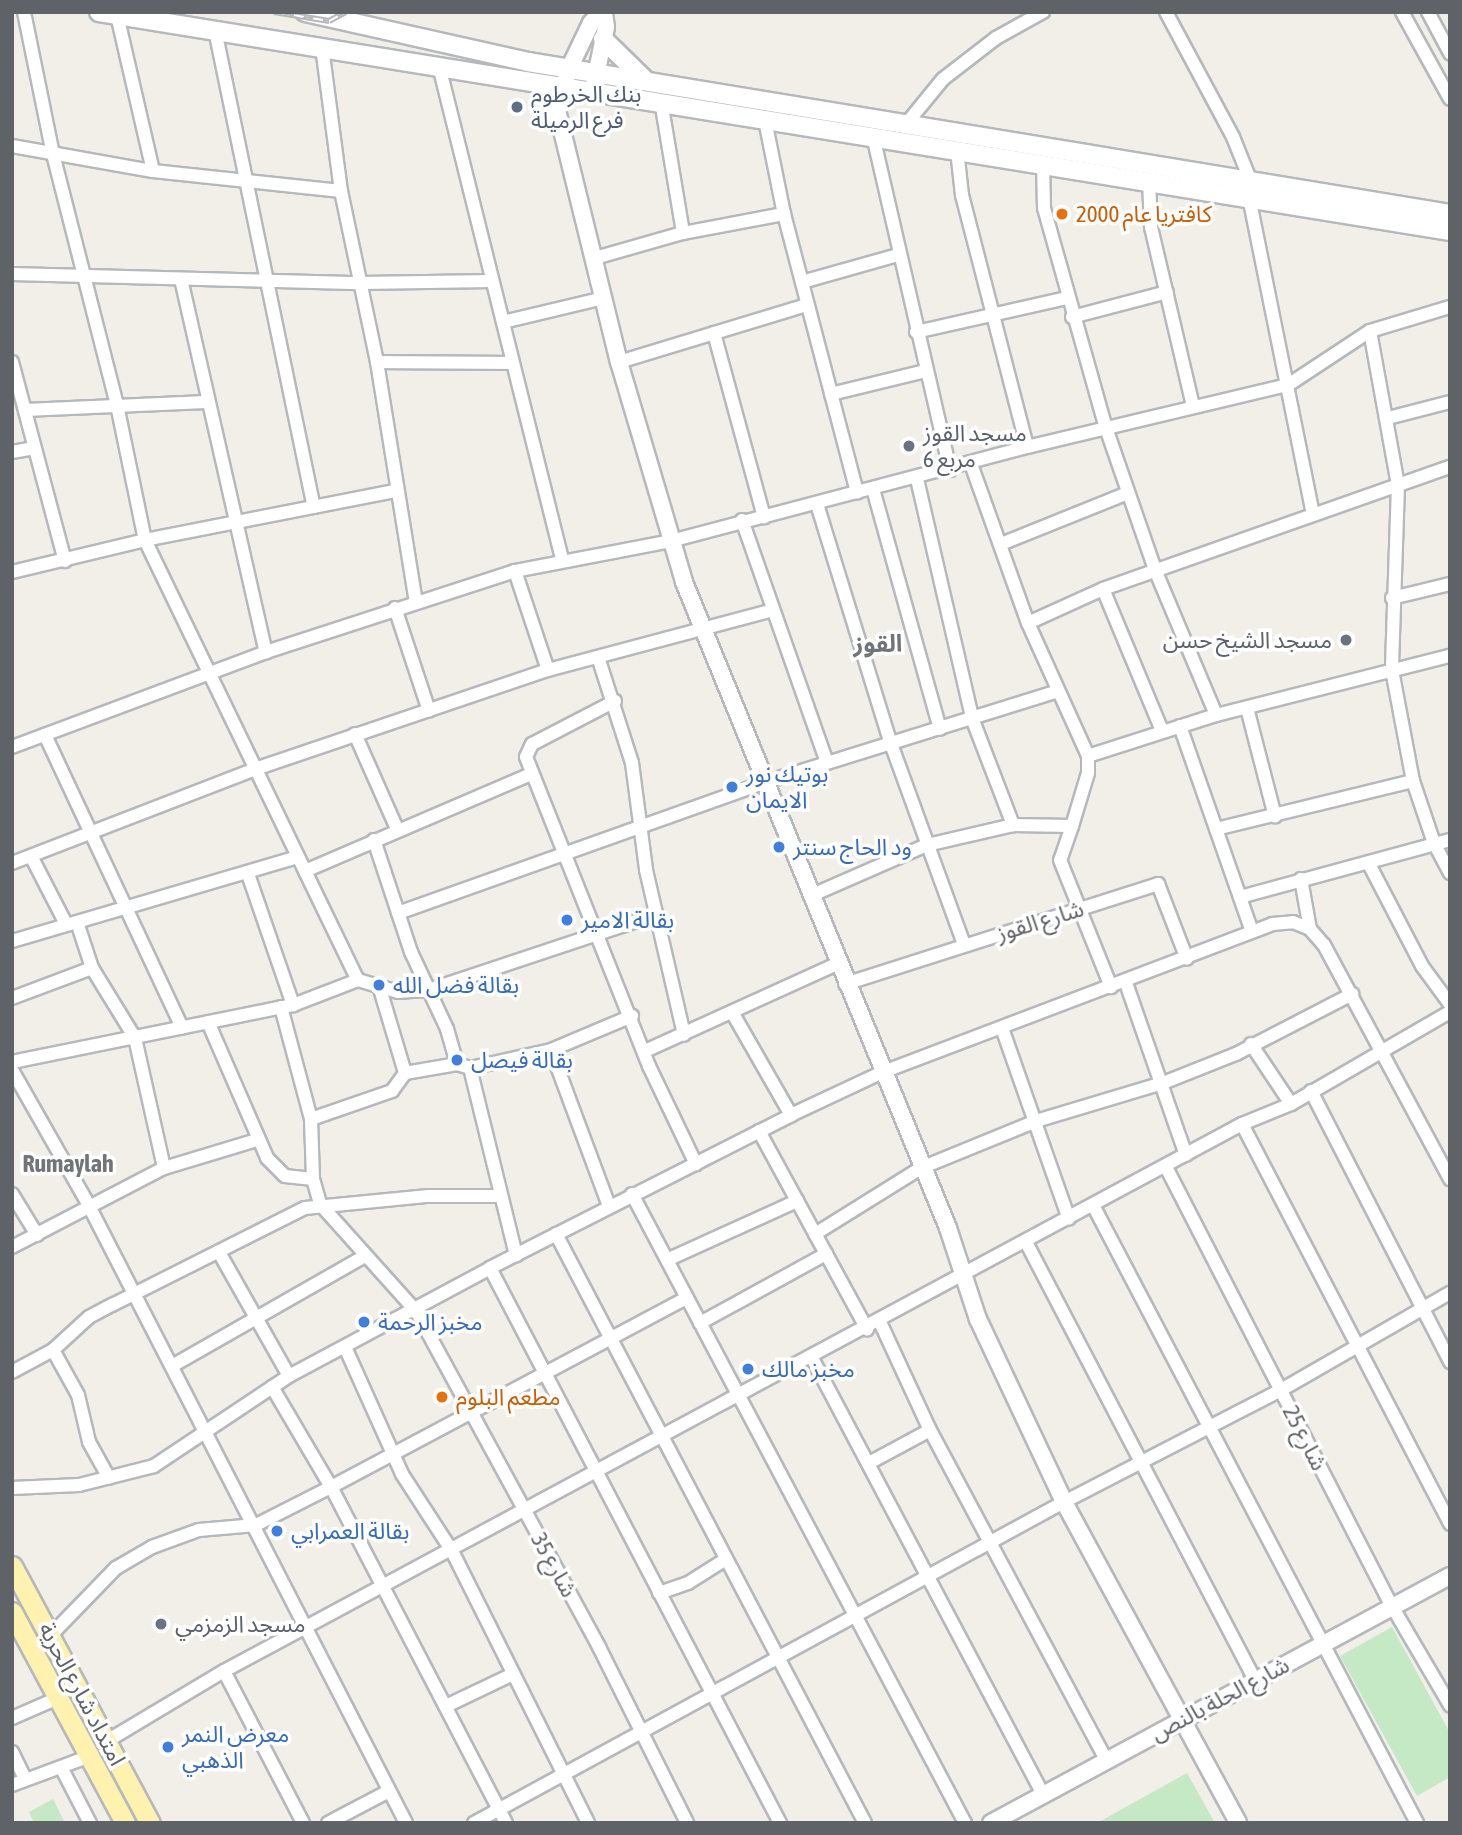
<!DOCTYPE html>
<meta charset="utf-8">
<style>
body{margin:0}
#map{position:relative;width:1462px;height:1835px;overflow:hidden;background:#f1efe8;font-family:"Asap Condensed","Noto Sans Arabic",sans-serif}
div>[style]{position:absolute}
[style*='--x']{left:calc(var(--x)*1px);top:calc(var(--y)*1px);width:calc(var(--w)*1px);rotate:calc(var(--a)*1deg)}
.green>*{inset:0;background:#c5e8c5}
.roads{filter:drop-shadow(2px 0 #b5b8bc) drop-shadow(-2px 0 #b5b8bc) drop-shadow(0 2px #b5b8bc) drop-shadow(0 -2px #b5b8bc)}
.minor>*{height:12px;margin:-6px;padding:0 6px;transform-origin:6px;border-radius:6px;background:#fff}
.tertiary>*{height:16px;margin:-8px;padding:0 8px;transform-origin:8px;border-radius:8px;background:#fff}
.secondary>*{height:18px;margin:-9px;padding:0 9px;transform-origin:9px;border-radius:9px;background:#fff}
.primary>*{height:19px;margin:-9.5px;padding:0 9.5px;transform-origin:9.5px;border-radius:9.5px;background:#fff2af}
.rail>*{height:6px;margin-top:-3px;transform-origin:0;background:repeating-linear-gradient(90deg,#fff 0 10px,#b6b7b8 0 20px);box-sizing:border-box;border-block:2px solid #b6b7b8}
.dots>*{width:19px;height:19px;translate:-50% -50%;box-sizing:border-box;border:4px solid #fff;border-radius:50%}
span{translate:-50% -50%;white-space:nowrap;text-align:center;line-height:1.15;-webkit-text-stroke:7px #fff;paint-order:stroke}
.service-label{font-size:23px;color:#4e5e75}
.left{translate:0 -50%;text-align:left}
.food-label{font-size:23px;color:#c56008}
.worship-label{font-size:23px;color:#5b616d}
.right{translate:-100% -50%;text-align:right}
.shop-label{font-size:23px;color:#366cbe}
.street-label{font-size:23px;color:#5f6368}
.neighbourhood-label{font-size:24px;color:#70757a;font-weight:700}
.frame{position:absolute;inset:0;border:14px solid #5f6368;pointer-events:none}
</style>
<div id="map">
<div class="green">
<div style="clip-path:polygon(1392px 1627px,1450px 1733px,1450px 1777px,1417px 1796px,1340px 1656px)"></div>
<div style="clip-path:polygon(1187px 1773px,1215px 1823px,1097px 1823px)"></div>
<div style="clip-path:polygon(53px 1799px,65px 1823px,34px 1823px,29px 1812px)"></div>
</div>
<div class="roads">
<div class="minor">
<div style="--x:24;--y:12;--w:145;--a:78.5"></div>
<div style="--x:53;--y:154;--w:259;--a:75.7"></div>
<div style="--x:117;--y:405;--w:138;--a:78.3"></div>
<div style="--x:145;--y:540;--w:489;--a:64.2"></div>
<div style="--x:358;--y:980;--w:42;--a:16.7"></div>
<div style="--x:398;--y:992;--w:31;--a:-4"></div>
<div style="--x:429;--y:990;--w:240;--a:-18.4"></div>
<div style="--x:1166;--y:12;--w:142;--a:61.8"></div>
<div style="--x:1233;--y:137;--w:48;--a:68.2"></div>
<div style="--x:1402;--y:12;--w:99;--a:61.1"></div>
<div style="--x:1428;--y:12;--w:47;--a:61.8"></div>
<div style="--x:117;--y:15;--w:160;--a:77"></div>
<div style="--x:215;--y:30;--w:487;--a:78.3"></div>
<div style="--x:322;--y:47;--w:145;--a:82.5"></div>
<div style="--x:341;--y:191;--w:175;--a:78.1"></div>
<div style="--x:377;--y:362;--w:243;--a:80.8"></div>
<div style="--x:439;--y:66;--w:508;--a:75.99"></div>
<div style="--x:661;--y:101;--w:134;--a:80.5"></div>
<div style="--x:765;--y:120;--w:96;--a:78.6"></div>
<div style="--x:784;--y:214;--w:288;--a:75.3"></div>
<div style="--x:907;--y:123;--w:57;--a:-50.7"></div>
<div style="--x:943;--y:79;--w:67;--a:-37.7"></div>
<div style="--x:996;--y:38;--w:54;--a:-29"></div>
<div style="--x:873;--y:136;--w:343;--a:77"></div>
<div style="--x:12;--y:146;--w:143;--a:10.1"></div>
<div style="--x:153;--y:171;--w:189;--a:6.1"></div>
<div style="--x:957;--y:150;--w:45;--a:83.7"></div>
<div style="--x:962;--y:195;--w:260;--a:75.5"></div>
<div style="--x:1043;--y:164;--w:44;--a:88.7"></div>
<div style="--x:1044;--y:208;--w:229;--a:74.3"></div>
<div style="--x:1106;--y:428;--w:152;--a:70.9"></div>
<div style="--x:1156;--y:572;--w:155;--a:67.2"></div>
<div style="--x:1149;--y:181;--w:46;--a:87.5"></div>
<div style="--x:1151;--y:227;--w:184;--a:76.8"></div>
<div style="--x:1249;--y:197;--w:322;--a:78.6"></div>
<div style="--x:595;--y:258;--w:91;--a:-15.9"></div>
<div style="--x:683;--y:233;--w:103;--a:-10.7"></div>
<div style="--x:12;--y:274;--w:349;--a:1.5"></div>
<div style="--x:361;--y:283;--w:131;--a:-0.9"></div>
<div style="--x:181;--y:279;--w:383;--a:77.2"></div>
<div style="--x:802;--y:282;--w:100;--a:-15.7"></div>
<div style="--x:1072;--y:317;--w:98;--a:-14.7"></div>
<div style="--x:503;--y:322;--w:104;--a:-13.4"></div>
<div style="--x:1370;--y:331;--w:157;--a:79.7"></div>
<div style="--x:1398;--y:485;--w:185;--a:91.9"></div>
<div style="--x:1392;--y:670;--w:113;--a:79.3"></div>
<div style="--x:1413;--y:781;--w:65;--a:71.3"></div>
<div style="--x:1434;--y:843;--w:34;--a:62"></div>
<div style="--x:916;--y:332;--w:155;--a:-12.7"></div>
<div style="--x:714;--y:333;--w:191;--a:74.8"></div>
<div style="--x:12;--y:362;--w:206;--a:75.1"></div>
<div style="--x:377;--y:362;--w:135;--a:0.4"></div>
<div style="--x:619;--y:362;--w:196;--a:-16.9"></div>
<div style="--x:831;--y:394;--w:97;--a:-13.7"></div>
<div style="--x:25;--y:410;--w:181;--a:-2.5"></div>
<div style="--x:1388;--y:418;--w:64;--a:-14.5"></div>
<div style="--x:12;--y:452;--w:23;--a:-10"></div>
<div style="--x:971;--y:464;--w:169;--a:70.3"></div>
<div style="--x:1028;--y:623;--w:146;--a:65.7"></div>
<div style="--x:1088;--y:756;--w:17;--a:90"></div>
<div style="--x:1088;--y:773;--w:55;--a:106.8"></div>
<div style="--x:917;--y:479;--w:245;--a:77"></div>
<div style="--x:972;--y:718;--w:115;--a:69"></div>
<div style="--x:873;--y:489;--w:249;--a:74.4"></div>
<div style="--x:817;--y:504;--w:248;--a:72.9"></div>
<div style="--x:890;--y:741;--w:216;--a:70"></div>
<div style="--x:742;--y:520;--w:257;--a:70.7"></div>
<div style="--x:1001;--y:544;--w:137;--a:-21.9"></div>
<div style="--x:515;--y:571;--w:104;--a:71.6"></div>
<div style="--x:12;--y:572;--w:137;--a:-13.5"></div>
<div style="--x:145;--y:540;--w:255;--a:-11.1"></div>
<div style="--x:1103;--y:589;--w:154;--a:67.4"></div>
<div style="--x:1392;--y:598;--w:60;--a:-13.6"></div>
<div style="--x:395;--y:608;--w:108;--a:71.7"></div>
<div style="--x:1028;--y:623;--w:82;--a:-24.4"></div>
<div style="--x:1103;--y:589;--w:368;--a:-19.4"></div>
<div style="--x:598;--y:657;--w:111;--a:72.2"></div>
<div style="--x:632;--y:763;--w:108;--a:82.5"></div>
<div style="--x:646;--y:870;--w:169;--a:77"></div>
<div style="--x:615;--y:701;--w:93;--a:152.6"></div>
<div style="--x:532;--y:744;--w:14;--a:115"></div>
<div style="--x:526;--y:757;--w:333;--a:68.3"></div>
<div style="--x:649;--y:1066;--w:109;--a:64.4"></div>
<div style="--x:1247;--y:708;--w:112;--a:75.5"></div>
<div style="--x:1180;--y:726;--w:215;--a:70.7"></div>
<div style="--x:355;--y:734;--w:104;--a:66.1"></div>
<div style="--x:45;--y:735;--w:323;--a:64.9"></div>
<div style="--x:12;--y:747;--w:271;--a:-20.5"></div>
<div style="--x:266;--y:652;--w:262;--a:-18"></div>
<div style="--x:515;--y:571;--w:159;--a:-10.9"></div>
<div style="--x:671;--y:541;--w:368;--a:-14.8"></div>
<div style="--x:1027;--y:447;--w:268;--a:-13.4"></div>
<div style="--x:1288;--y:385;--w:98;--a:-33.4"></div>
<div style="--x:1370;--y:331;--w:84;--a:-16.7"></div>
<div style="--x:1088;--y:756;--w:134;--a:-17.8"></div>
<div style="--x:1216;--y:715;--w:241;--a:-14.2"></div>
<div style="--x:1216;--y:829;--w:203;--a:-13.7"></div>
<div style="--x:374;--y:840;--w:118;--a:71.7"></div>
<div style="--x:411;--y:952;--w:85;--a:64.9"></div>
<div style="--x:447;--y:1029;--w:36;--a:74"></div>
<div style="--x:31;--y:856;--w:76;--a:62.8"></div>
<div style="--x:12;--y:863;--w:264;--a:-21.1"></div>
<div style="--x:258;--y:768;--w:306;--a:-18.7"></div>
<div style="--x:548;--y:670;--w:230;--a:-14.9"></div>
<div style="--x:1369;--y:864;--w:115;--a:62.5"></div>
<div style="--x:1422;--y:966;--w:47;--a:53.6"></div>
<div style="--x:305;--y:871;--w:246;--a:-23.2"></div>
<div style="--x:248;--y:874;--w:139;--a:71"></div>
<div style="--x:1301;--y:879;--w:51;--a:79.8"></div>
<div style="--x:810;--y:896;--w:128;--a:-23.6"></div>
<div style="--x:927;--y:845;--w:88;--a:-13.1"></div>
<div style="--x:1013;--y:825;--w:59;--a:1"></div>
<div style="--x:1072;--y:826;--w:36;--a:109"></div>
<div style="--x:1060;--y:860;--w:137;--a:68.1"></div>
<div style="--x:1240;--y:897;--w:218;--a:-15.2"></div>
<div style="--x:398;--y:913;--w:391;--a:-19.6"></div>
<div style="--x:766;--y:782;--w:306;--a:-17.3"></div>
<div style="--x:77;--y:922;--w:48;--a:71.9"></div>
<div style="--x:92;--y:968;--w:82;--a:58.4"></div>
<div style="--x:135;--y:1038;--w:133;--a:77.4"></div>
<div style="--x:12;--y:941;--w:298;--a:-16.4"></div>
<div style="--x:1126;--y:983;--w:182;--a:70.8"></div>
<div style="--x:845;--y:984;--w:329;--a:-17.7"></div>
<div style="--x:1158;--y:884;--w:80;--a:68.9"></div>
<div style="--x:380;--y:989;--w:88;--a:73.4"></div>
<div style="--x:12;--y:998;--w:85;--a:-20.6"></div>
<div style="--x:281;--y:1007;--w:116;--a:75"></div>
<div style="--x:311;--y:1119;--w:60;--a:88.1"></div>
<div style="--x:313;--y:1179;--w:26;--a:74"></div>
<div style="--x:320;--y:1204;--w:144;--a:48.1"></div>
<div style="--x:416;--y:1311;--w:383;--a:61.4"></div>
<div style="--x:599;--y:1647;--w:197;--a:63.4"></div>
<div style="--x:732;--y:1012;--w:119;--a:60.2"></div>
<div style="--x:208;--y:1022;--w:148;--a:66.5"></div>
<div style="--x:267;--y:1158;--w:25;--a:45"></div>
<div style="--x:285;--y:1176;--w:28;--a:6"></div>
<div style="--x:1002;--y:1028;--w:202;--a:70.7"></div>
<div style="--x:1251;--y:1044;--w:72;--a:56.3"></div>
<div style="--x:551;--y:1050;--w:166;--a:69.6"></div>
<div style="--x:645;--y:1051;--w:213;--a:-24.4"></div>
<div style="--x:12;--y:1062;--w:287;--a:-11.5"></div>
<div style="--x:293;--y:1005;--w:70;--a:-21"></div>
<div style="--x:470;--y:1068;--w:193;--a:76.2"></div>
<div style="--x:12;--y:1070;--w:154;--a:60.4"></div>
<div style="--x:88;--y:1204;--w:696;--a:62.81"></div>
<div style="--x:1311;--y:1091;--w:305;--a:62.8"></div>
<div style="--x:311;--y:1119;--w:86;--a:-19.1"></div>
<div style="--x:392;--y:1091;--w:22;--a:-54"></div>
<div style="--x:405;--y:1073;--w:53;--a:-9.8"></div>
<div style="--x:457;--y:1064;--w:14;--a:17"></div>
<div style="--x:470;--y:1068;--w:83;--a:-12.5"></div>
<div style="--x:551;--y:1050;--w:88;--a:-22.8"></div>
<div style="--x:1242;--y:1124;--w:451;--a:62.5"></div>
<div style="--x:759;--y:1131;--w:226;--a:61.4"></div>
<div style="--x:1166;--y:1167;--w:496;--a:62.8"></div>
<div style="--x:1393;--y:1608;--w:113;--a:59.6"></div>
<div style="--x:12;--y:1194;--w:48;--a:58.6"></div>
<div style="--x:632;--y:1194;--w:712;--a:62.1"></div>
<div style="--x:1094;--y:1207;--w:696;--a:62.33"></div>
<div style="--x:556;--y:1234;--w:665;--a:62.32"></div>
<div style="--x:815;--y:1234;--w:125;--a:-31.9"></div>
<div style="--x:921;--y:1168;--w:124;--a:-22.2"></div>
<div style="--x:1036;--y:1121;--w:133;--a:-16.7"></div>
<div style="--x:1163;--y:1083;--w:79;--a:-21.7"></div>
<div style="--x:1236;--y:1054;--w:131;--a:-27.3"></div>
<div style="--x:1026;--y:1242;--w:494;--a:62.4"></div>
<div style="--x:12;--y:1247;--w:171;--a:-27.5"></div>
<div style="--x:164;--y:1168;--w:97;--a:-16.8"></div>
<div style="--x:220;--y:1254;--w:140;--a:60.5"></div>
<div style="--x:669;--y:1259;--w:141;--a:-24.4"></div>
<div style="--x:490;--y:1268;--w:626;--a:62.41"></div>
<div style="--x:880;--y:1322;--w:119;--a:65.2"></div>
<div style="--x:930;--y:1430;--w:374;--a:61.9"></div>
<div style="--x:700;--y:1323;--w:144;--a:-28.7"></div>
<div style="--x:345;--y:1347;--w:139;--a:65.8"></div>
<div style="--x:402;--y:1474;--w:92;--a:57"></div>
<div style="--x:452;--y:1551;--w:304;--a:63.4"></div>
<div style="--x:53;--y:1350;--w:51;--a:60.9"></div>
<div style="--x:78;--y:1395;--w:48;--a:76.8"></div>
<div style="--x:89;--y:1442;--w:41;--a:60.9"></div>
<div style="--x:812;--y:1358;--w:493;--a:62.1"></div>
<div style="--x:172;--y:1366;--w:222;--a:-29.7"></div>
<div style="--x:12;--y:1372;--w:47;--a:-28.2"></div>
<div style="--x:53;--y:1350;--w:49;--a:-42.5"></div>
<div style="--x:89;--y:1317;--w:26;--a:-28"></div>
<div style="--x:112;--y:1305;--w:216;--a:-26.7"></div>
<div style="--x:305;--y:1208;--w:124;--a:-5.6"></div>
<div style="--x:428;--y:1196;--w:71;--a:0"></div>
<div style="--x:869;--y:1463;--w:69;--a:-28.4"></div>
<div style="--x:12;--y:1488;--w:67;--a:-2.6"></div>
<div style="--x:79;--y:1485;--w:77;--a:-14.2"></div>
<div style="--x:154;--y:1466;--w:162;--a:-33.7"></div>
<div style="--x:289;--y:1376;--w:228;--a:-28.2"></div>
<div style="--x:490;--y:1268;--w:338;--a:-26.9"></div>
<div style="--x:791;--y:1115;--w:102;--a:-25.1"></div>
<div style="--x:883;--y:1072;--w:416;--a:-20.8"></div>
<div style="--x:1272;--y:924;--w:21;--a:-5"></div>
<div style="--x:1293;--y:922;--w:18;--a:22"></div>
<div style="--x:1310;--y:929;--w:21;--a:49"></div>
<div style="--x:1324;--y:945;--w:266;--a:61.7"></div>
<div style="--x:659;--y:1593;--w:31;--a:-19"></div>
<div style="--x:688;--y:1583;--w:45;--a:-32.3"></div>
<div style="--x:50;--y:1636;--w:95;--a:-45.9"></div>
<div style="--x:116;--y:1568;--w:42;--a:-30.3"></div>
<div style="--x:152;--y:1547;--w:50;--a:-19.9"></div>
<div style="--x:199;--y:1530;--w:57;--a:-5"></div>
<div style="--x:256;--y:1525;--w:84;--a:-26.9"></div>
<div style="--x:331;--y:1487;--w:116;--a:-120.5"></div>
<div style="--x:224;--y:1671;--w:171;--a:62.5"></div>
<div style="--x:446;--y:1706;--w:74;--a:-25.5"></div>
<div style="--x:12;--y:1718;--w:50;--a:-23.5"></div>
<div style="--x:107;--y:1741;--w:136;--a:-30.9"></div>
<div style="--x:224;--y:1671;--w:1156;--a:-28.25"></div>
<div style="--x:1242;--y:1124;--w:53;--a:-22.2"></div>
<div style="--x:1291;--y:1104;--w:184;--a:-30.1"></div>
<div style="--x:12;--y:1752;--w:30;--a:64"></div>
<div style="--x:62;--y:1769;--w:61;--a:62.6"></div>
<div style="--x:12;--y:1785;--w:83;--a:-20.4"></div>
<div style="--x:328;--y:1823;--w:67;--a:-27.7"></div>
<div style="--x:474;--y:1823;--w:672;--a:-28.55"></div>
<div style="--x:1064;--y:1502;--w:244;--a:-27.3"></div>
<div style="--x:1281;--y:1390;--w:195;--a:-29.9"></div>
<div style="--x:506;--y:1823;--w:379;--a:-117.5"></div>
<div style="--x:331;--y:1487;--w:403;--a:-28"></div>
</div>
<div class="tertiary">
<div style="--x:601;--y:12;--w:15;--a:132"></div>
<div style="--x:591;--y:23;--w:51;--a:115.6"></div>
<div style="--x:569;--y:69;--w:43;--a:106.3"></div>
<div style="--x:557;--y:110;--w:260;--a:76.2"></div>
<div style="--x:619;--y:362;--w:229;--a:73.5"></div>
<div style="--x:684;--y:582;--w:698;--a:67.77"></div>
<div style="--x:948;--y:1228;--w:96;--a:71.8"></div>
<div style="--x:978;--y:1319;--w:202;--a:64.8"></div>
<div style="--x:1064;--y:1502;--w:365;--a:61.5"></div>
<div style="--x:593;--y:90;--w:64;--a:-78.3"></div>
<div style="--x:606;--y:27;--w:15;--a:-98"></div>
<div style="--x:991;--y:1823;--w:521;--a:-28.29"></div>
</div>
<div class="secondary">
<div style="--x:99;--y:12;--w:1369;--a:9.21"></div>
<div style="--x:305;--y:12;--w:229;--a:12.6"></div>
<div style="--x:528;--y:62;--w:934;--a:9.36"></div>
<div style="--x:603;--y:39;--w:60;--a:44.3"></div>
</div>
<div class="primary">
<div style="--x:12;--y:1566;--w:292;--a:61.8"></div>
<div style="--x:12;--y:1612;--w:239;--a:61.8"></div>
</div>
</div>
<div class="rail">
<div style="--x:274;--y:12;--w:56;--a:9.3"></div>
<div style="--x:329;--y:21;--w:19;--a:-28"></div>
</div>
<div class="dots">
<div style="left:517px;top:107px;background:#5c6f8a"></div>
<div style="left:1062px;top:214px;background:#e8710a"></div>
<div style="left:909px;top:446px;background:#6b7280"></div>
<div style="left:1346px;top:640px;background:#6b7280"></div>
<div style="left:732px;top:787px;background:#3f7fe0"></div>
<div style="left:779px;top:847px;background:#3f7fe0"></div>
<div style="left:567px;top:920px;background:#3f7fe0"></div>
<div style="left:379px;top:985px;background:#3f7fe0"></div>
<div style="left:457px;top:1060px;background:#3f7fe0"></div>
<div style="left:364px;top:1322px;background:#3f7fe0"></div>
<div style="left:748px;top:1369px;background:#3f7fe0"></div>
<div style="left:442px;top:1397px;background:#e8710a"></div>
<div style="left:277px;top:1531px;background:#3f7fe0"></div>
<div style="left:161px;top:1624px;background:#6b7280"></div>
<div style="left:168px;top:1747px;background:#3f7fe0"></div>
</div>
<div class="service-label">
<span class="left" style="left:531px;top:107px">بنك الخرطوم<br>فرع الرميلة</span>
</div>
<div class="food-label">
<span class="left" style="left:1076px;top:214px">كافتريا عام 2000</span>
<span class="left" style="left:456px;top:1397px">مطعم البلوم</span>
</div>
<div class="worship-label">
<span class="left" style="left:923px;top:446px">مسجد القوز<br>مربع 6</span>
<span class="right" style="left:1332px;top:640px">مسجد الشيخ حسن</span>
<span class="left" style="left:175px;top:1624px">مسجد الزمزمي</span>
</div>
<div class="shop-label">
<span class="left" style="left:746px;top:787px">بوتيك نور<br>الايمان</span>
<span class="left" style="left:793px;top:847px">ود الحاج سنتر</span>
<span class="left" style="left:581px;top:920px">بقالة الامير</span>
<span class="left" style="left:393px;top:985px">بقالة فضل الله</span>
<span class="left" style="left:471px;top:1060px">بقالة فيصل</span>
<span class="left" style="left:378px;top:1322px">مخبز الرحمة</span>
<span class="left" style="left:762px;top:1369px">مخبز مالك</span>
<span class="left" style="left:291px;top:1531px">بقالة العمرابي</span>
<span class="left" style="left:182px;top:1747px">معرض النمر<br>الذهبي</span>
</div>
<div class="street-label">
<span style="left:1040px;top:921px;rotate:-17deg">شارع القوز</span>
<span style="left:1305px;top:1438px;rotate:63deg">شارع 25</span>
<span style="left:554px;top:1565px;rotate:61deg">شارع 35</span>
<span style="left:82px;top:1694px;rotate:62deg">امتداد شارع الحرية</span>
<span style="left:1220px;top:1699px;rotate:-28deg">شارع الحلة بالنص</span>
</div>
<div class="neighbourhood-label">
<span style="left:878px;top:644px">القوز</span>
<span style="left:68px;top:1164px">Rumaylah</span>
</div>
<div class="frame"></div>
</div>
